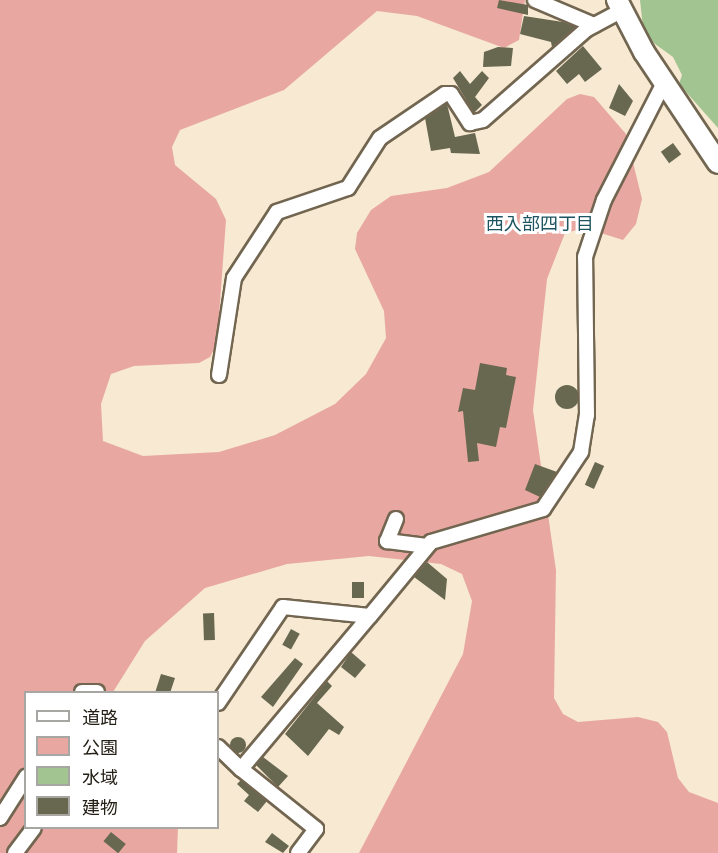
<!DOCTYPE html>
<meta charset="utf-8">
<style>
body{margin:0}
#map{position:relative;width:718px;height:853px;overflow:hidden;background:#f7e9d2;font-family:"IBM Plex Sans","Noto Sans JP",sans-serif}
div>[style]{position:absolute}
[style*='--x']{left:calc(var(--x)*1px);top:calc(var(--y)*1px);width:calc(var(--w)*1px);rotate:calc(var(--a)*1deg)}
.green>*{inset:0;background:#e8a8a1}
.water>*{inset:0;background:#a1c490}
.building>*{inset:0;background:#686851;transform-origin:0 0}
.round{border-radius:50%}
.roads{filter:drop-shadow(2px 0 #726651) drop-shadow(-2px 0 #726651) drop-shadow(0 2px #726651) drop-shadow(0 -2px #726651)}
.minor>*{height:14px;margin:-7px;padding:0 7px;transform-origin:7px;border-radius:7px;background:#fff}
.secondary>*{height:20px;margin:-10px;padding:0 10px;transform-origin:10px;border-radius:10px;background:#fff}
span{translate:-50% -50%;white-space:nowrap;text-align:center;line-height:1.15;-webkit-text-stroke:6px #fff;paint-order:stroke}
.neighbourhood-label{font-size:18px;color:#1e5461}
.legend{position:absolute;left:24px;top:691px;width:195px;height:138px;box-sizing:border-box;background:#fff;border:2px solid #a8a6a2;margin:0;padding:8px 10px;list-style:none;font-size:18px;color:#252017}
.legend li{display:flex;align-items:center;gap:12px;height:30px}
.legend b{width:30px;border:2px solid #a8a6a2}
</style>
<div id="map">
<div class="green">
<div style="clip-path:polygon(0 0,525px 0,519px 40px,504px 48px,417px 16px,377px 11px,284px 90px,180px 130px,172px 147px,175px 165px,216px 199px,226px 220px,217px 343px,210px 357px,199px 363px,134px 366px,111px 374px,101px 404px,103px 441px,143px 456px,219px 452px,275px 435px,335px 404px,366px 374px,386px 338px,384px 311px,355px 249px,357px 233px,371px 210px,391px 196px,447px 188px,489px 172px,567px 99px,580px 94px,594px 97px,626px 134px,642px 199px,636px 224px,623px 240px,585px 228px,565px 233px,547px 279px,533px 410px,556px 570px,554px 698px,563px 714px,578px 722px,638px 717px,658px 722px,667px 732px,678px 778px,689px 792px,718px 803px,718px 853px,359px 853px,463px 654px,472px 601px,462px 574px,441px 564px,369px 556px,287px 564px,205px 588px,145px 641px,113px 692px,26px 692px,26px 828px,178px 828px,177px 853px,0 853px)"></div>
</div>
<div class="water">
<div style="clip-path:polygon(640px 0,718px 0,718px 128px,679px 84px,682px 75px,673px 57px,651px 41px,643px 27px)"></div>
</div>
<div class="building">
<div style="clip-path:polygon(499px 0,528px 5px,528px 15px,497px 8px)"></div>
<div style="clip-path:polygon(524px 16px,563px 22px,576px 27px,552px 47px,551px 42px,520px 34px)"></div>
<div style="clip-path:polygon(583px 46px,602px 69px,585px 82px,579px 74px,567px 84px,556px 71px)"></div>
<div style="clip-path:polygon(498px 47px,513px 48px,511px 66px,483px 67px,484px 52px)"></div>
<div style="clip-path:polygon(460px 71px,470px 84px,482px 71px,489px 78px,475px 97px,482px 105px,474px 113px,453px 78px)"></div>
<div style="clip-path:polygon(619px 84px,633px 101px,625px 116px,609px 108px)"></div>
<div style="clip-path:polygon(447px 104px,455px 137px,475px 133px,480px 154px,451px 153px,450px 148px,431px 151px,425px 118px)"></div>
<div style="left:673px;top:143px;width:14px;height:15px;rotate:54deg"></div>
<div style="clip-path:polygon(480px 363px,507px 368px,506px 375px,516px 377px,506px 428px,500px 427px,496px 447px,477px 443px,479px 461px,468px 462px,463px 411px,458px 412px,463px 388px,475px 390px)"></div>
<div class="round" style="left:555px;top:385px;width:24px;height:24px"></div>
<div style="left:595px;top:462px;width:10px;height:25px;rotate:24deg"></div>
<div style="clip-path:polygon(535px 464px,557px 472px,540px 497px,525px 490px)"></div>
<div style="clip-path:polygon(427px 562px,447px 579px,445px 600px,414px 577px)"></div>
<div style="left:352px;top:582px;width:12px;height:16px"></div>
<div style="left:214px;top:613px;width:27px;height:11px;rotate:88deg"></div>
<div style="left:291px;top:629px;width:10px;height:18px;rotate:29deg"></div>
<div style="clip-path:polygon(351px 652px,366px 665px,355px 678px,341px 667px)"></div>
<div style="clip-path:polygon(295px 658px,303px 664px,273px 707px,261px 697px)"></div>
<div style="clip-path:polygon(161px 674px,175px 678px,170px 693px,155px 693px)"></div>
<div style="clip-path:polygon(327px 681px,332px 686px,317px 703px,344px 727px,339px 735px,329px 729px,308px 756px,285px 734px)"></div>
<div class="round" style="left:230px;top:737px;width:16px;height:16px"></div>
<div style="clip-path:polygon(263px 757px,288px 776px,278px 787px,256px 765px)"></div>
<div style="clip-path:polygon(241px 780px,267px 801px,258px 812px,244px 801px,249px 795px,237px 784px)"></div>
<div style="left:111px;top:832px;width:19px;height:12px;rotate:39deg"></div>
<div style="clip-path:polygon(272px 833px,289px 846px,283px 853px,265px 842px)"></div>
</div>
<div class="roads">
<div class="minor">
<div style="--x:535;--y:0;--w:64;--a:23"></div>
<div style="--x:219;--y:375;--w:98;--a:-81.2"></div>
<div style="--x:234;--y:278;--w:79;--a:-56.9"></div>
<div style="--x:277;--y:212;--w:75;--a:-18.7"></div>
<div style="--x:348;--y:188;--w:59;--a:-57.4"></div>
<div style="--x:380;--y:138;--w:78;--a:-34.1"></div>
<div style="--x:445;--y:94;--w:6;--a:0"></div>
<div style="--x:451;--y:94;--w:35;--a:57"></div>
<div style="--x:470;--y:123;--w:13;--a:-13"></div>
<div style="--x:483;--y:120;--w:138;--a:-41.2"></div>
<div style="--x:587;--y:29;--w:38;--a:-28"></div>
<div style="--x:396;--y:519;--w:24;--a:112"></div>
<div style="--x:387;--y:541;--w:40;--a:7.1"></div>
<div style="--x:82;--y:692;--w:15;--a:0"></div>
<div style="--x:218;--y:703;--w:116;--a:-55.9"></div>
<div style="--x:283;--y:607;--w:87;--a:5.9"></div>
<div style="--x:370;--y:616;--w:96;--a:-50.5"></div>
<div style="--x:431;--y:542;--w:117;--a:-16.4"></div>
<div style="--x:543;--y:509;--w:69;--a:-56.3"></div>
<div style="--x:581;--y:452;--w:37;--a:-81"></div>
<div style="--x:587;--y:415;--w:158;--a:-90.7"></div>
<div style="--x:585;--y:257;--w:60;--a:-71.6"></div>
<div style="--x:604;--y:200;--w:131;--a:-62.9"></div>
<div style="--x:218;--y:747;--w:32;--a:44"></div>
<div style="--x:0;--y:818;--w:49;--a:-57.6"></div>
<div style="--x:15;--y:853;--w:31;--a:-53"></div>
<div style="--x:298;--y:853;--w:30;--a:-53"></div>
<div style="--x:316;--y:829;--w:96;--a:-141.3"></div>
<div style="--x:241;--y:769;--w:200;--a:-49.9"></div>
</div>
<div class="secondary">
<div style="--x:617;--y:0;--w:59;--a:62.6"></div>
<div style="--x:644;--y:52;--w:133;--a:56.3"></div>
</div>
</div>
<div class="neighbourhood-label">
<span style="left:540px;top:224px">西入部四丁目</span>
</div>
<ul class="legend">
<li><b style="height:8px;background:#fff"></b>道路</li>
<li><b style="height:16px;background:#e8a8a1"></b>公園</li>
<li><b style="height:16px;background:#a1c490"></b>水域</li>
<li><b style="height:16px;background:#686851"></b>建物</li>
</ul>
</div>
